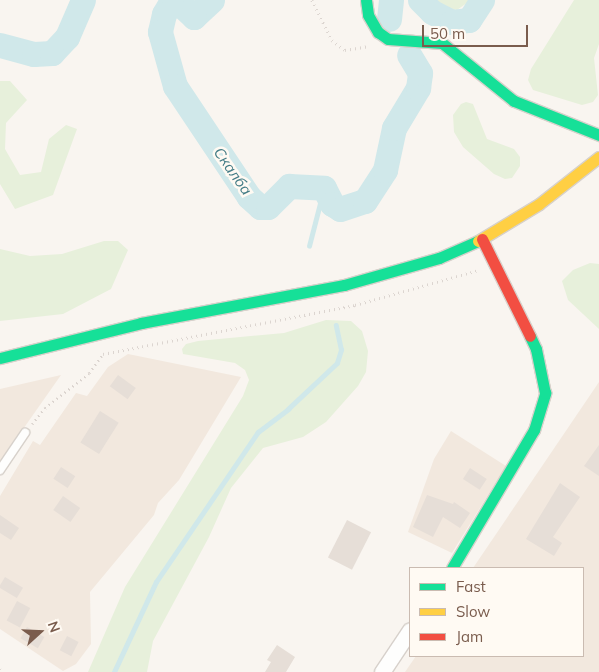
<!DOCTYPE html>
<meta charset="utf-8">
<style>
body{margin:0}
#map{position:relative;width:599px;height:672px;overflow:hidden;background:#f9f5f0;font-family:Mulish,sans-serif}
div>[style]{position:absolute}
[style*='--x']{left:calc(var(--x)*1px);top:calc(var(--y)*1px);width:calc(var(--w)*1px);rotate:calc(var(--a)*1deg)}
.residential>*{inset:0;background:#f2e8de}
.green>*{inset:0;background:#e7f0db}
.stream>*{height:4.5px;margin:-2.25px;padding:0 2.25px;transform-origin:2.25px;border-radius:2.25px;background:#d0e8ea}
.river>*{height:25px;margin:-12.5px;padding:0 12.5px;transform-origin:12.5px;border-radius:12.5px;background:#d0e8ea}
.building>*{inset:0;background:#e6ded7;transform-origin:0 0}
.path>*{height:2.5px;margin-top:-1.25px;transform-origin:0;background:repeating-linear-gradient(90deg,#dcd5d0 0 1px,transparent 0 5px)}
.roads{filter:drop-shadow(1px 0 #d7d1cb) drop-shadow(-1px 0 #d7d1cb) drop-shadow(0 1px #d7d1cb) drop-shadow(0 -1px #d7d1cb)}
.lane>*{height:8px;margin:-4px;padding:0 4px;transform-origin:4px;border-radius:4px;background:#fefefd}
.street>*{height:15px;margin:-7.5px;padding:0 7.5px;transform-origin:7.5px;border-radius:7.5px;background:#fefefd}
.fast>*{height:11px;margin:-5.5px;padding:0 5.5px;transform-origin:5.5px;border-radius:5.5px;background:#16e098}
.slow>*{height:11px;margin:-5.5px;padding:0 5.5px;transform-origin:5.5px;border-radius:5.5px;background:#ffcf43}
.jam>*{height:11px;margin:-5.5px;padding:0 5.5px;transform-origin:5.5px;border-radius:5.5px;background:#f24e42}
span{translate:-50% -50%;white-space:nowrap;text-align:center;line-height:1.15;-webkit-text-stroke:5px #fffaf3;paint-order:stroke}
.water-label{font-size:15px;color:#437c86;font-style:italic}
.legend{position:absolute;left:409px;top:567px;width:175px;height:90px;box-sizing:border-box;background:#fffaf3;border:1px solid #cabbb1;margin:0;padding:6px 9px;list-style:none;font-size:15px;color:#7a5c4d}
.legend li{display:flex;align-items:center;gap:10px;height:25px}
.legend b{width:25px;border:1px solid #cabbb1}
.north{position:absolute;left:15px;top:607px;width:50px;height:50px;-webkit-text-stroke:4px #fffaf3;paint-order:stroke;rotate:70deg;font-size:14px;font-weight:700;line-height:20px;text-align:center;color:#7a5c4d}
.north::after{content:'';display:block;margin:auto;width:18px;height:22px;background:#7a5c4d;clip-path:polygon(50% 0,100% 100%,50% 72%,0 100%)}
.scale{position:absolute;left:422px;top:25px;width:106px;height:22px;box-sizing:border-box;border:2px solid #7a5c4d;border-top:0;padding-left:6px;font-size:15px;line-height:18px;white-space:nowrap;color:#7a5c4d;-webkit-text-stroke:4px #fffaf3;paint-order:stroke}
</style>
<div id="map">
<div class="residential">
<div style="clip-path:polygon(128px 354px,241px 377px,179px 480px,158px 503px,154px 515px,90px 592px,91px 644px,76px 664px,63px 671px,0 629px,0 496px,33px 441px,40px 445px,76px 393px,87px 396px,108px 367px)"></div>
<div style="clip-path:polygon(61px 375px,0 462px,0 389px)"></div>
<div style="clip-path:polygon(599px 382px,599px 672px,405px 672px,416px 656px,583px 656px,583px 568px,473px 568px)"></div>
<div style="clip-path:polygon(451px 431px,506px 466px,452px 553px,408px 532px,434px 459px)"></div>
</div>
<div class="green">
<div style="clip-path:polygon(431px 0,471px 0,457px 10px,445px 8px)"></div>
<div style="clip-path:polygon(574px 0,599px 0,599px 44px,594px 58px,598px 95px,593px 102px,582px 105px,533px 90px,528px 80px,531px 69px)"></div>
<div style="clip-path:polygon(0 81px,10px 81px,27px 100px,6px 123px,5px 149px,20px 175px,41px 172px,49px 139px,66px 125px,77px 129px,53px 195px,15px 209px,0 184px)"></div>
<div style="clip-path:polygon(466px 102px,473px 104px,487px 139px,514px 149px,520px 157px,520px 166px,512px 178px,505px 179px,494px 174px,463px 147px,454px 132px,453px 115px,461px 104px)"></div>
<div style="clip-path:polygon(104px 241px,118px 241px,128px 250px,111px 289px,63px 314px,0 321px,0 249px,30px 256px,62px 254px)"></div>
<div style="clip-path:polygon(590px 263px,599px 264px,599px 329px,568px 300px,562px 281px,573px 270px)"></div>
<div style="clip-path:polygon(326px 320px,351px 321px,362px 331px,368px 351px,366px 372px,358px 386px,326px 422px,303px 437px,263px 448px,231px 488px,209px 537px,153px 641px,147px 672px,88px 672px,125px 587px,243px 396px,249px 380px,245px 370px,235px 363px,183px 354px,182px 349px,186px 344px,198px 341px,284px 333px)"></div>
</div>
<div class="stream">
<div style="--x:309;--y:246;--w:60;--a:-75.5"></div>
<div style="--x:114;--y:672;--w:99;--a:-65"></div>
<div style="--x:156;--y:582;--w:181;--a:-55.8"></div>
<div style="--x:258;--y:432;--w:38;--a:-37"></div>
<div style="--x:288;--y:409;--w:67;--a:-43.2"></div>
<div style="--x:337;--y:363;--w:14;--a:-73"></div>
<div style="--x:341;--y:350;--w:25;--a:-102"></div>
</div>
<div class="river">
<div style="--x:212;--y:0;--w:25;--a:137"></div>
<div style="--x:194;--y:17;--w:22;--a:-137"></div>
<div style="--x:178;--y:2;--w:7;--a:180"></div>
<div style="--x:171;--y:2;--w:14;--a:120"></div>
<div style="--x:164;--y:14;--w:18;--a:103"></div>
<div style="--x:160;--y:32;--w:56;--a:74.5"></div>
<div style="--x:175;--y:86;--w:133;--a:56.3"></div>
<div style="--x:249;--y:197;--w:15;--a:42"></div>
<div style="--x:260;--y:207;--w:8;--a:0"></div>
<div style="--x:268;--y:207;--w:30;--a:-45"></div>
<div style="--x:289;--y:186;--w:35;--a:3"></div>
<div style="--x:324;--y:188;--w:18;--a:63"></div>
<div style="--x:332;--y:204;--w:9;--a:32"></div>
<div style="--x:340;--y:209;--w:26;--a:-18"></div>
<div style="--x:365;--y:201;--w:37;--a:-57"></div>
<div style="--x:385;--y:170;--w:43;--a:-77.9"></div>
<div style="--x:394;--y:128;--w:47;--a:-59"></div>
<div style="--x:418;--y:88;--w:15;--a:-82"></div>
<div style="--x:420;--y:73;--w:21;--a:-121"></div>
<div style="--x:420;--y:0;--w:17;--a:45"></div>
<div style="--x:432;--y:12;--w:22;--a:27"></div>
<div style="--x:452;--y:22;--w:17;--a:-7"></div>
<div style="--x:469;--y:20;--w:24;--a:-57"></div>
<div style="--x:389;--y:19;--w:19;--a:-84"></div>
<div style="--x:0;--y:45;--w:35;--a:15"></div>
<div style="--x:34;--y:54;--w:18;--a:-3"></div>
<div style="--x:52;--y:53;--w:22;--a:-47"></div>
<div style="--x:67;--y:37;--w:40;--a:-66.6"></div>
</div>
<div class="building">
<div style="left:118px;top:375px;width:22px;height:14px;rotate:36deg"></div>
<div style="left:100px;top:411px;width:22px;height:37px;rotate:32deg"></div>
<div style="clip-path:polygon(599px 445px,599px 476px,584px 466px)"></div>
<div style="left:61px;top:467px;width:17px;height:14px;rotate:33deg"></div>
<div style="left:470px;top:468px;width:20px;height:13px;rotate:33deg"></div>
<div style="clip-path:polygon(560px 483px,580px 497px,553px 537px,562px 543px,554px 556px,526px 539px)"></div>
<div style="clip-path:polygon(427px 495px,453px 504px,454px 502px,470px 513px,460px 528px,443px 517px,433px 537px,413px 527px)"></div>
<div style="left:63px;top:496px;width:21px;height:17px;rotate:35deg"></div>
<div style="clip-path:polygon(0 515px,19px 528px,11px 540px,0 533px)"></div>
<div style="left:347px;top:520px;width:27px;height:42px;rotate:27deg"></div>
<div style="left:5px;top:577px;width:21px;height:12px;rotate:31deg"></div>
<div style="left:17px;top:601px;width:15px;height:22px;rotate:28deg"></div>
<div style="left:27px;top:627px;width:20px;height:13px;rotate:30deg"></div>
<div style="left:67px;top:636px;width:13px;height:16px;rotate:27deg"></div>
<div style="clip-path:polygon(277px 645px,295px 657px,286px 672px,265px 672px,271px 662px,267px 660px)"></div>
</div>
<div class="path">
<div style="--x:312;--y:0;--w:45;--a:63.4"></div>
<div style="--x:332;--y:40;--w:16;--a:38"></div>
<div style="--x:345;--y:50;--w:25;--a:-9"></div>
<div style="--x:32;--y:424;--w:21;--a:-51"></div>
<div style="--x:45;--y:408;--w:56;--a:-38.5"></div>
<div style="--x:89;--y:373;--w:24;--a:-54"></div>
<div style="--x:103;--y:354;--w:257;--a:-11"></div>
<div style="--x:355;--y:305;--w:129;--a:-15.8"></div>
<div style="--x:0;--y:669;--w:4;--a:45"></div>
</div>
<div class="roads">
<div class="lane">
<div style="--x:0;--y:470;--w:45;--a:-56"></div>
</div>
<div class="street">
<div style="--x:382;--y:672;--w:50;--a:-56.3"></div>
</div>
<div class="fast">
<div style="--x:366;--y:0;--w:15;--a:82"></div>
<div style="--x:368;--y:15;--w:20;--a:60"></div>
<div style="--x:378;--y:32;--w:12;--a:35"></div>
<div style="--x:388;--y:39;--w:54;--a:4.2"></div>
<div style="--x:442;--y:43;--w:92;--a:38.9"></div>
<div style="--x:514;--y:101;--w:92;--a:21.8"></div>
<div style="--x:0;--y:358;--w:145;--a:-13.9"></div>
<div style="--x:141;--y:323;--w:207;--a:-10.6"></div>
<div style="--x:344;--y:285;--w:99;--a:-15.9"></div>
<div style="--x:439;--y:258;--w:43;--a:-23.6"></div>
<div style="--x:452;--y:568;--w:161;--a:-59.3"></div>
<div style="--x:534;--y:430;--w:39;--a:-73"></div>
<div style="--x:545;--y:393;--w:45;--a:-101.6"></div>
<div style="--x:536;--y:349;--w:14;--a:-115"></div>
</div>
<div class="slow">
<div style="--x:478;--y:241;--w:71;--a:-31.2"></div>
<div style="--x:539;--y:204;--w:76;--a:-38.1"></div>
</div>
<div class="jam">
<div style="--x:482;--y:239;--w:108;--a:63.7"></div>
</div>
</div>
<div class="water-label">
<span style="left:233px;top:171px;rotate:55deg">Скалба</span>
</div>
<ul class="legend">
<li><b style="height:6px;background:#16e098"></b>Fast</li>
<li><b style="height:6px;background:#ffcf43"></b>Slow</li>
<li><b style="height:6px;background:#f24e42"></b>Jam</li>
</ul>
<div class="north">N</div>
<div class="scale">50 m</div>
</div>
